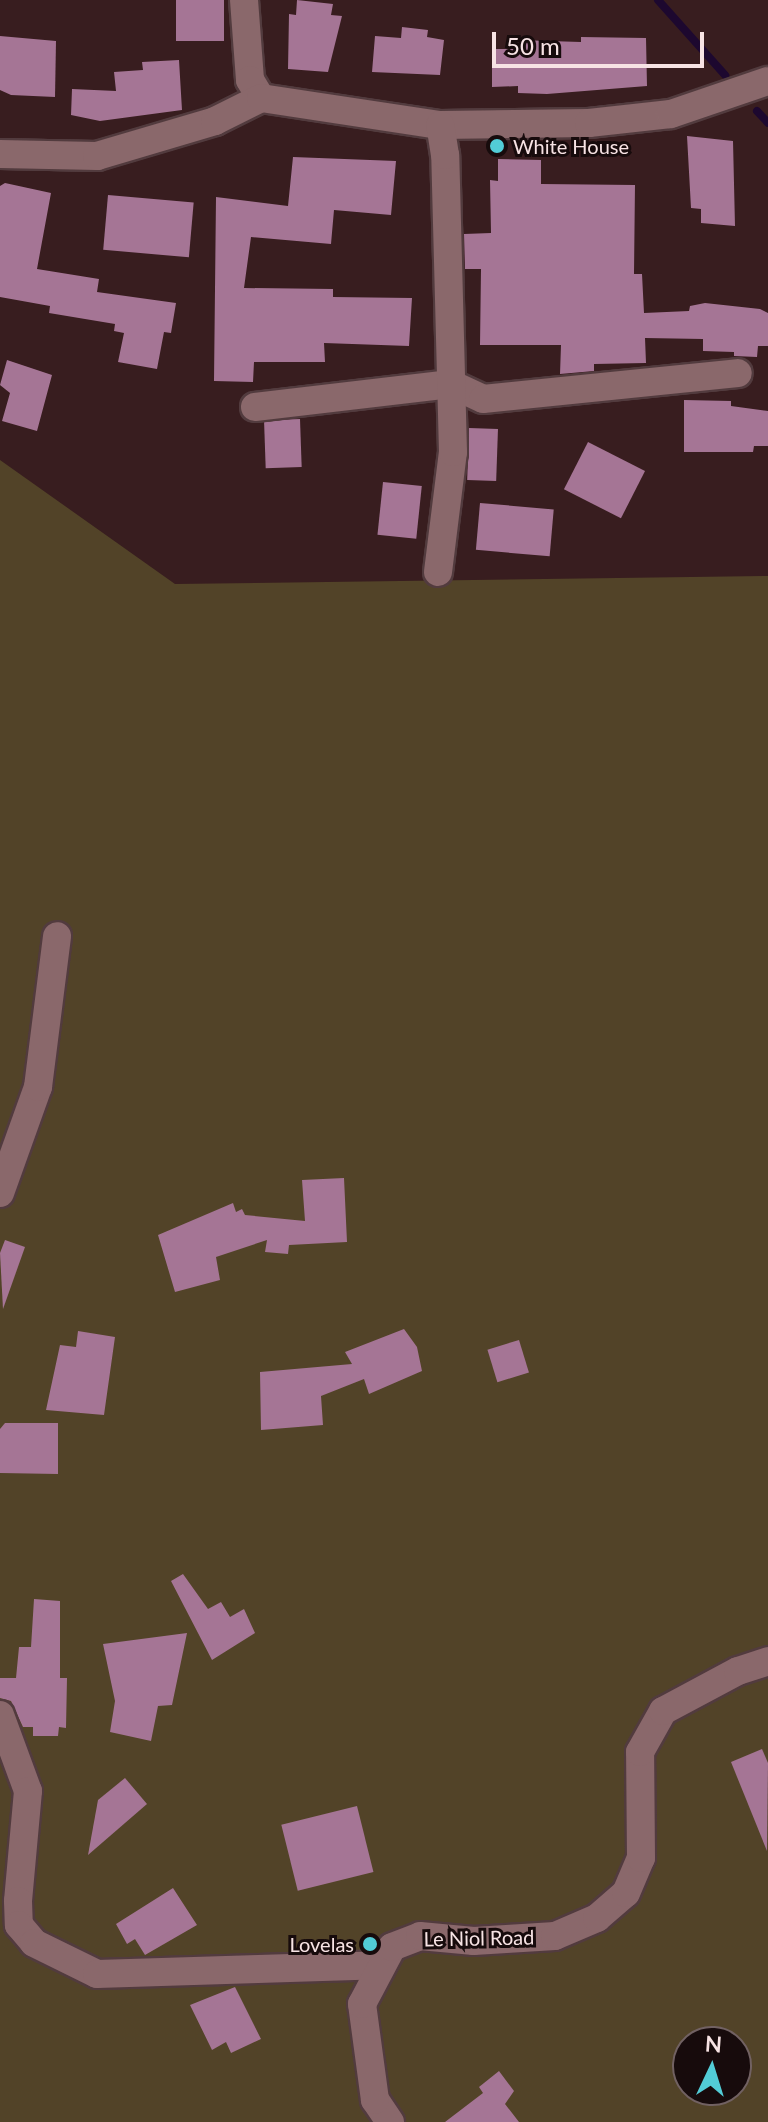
<!DOCTYPE html>
<style>
body{margin:0}
#map{position:relative;width:768px;height:2122px;overflow:hidden;background:#381d1f;font-family:Lato,sans-serif}
div>[style]{position:absolute}
[style*='--x']{left:calc(var(--x)*1px);top:calc(var(--y)*1px);width:calc(var(--w)*1px);rotate:calc(var(--a)*1deg)}
.green>*{inset:0;background:#524328}
.stream>*{height:8px;margin:-4px;padding:0 4px;transform-origin:4px;border-radius:4px;background:#1d082f}
.building>*{inset:0;background:#a57595;transform-origin:0 0}
.roads{filter:drop-shadow(2px 0 #523b3e) drop-shadow(-2px 0 #523b3e) drop-shadow(0 2px #523b3e) drop-shadow(0 -2px #523b3e)}
.minor>*{height:28px;margin:-14px;padding:0 14px;transform-origin:14px;border-radius:14px;background:#8a686b}
.dots>*{width:22px;height:22px;translate:-50% -50%;box-sizing:border-box;border:4px solid #170b0c;border-radius:50%}
span{translate:-50% -50%;white-space:nowrap;text-align:center;line-height:1.15;-webkit-text-stroke:6px #170b0c;paint-order:stroke}
.poi-label{font-size:20px;color:#f7e3e4}
.left{translate:0 -50%;text-align:left}
.right{translate:-100% -50%;text-align:right}
.street-label{font-size:20px;color:#f7e3e4}
.north{position:absolute;left:672px;top:2026px;width:80px;height:80px;box-sizing:border-box;background:#170b0c;border:2px solid #716162;border-radius:50%;rotate:4deg;font-size:22px;font-weight:700;line-height:32px;text-align:center;color:#f7e3e4}
.north::after{content:'';display:block;margin:auto;width:28px;height:36px;background:#52ccd6;clip-path:polygon(50% 0,100% 100%,50% 72%,0 100%)}
.scale{position:absolute;left:492px;top:32px;width:212px;height:36px;box-sizing:border-box;border:4px solid #f7e3e4;border-top:0;padding-left:10px;font-size:24px;line-height:28px;white-space:nowrap;color:#f7e3e4;-webkit-text-stroke:6px #170b0c;paint-order:stroke}
</style>
<div id="map">
<div class="green">
<div style="clip-path:polygon(evenodd,0 460px,175px 584px,768px 576px,768px 2122px,0 2122px,0 460px,688px 2042px,736px 2042px,736px 2090px,688px 2090px,688px 2042px)"></div>
</div>
<div class="stream">
<div style="--x:658;--y:0;--w:101;--a:48.2"></div>
<div style="--x:757;--y:111;--w:16;--a:47"></div>
</div>
<div class="building">
<div style="left:176px;top:0;width:48px;height:41px"></div>
<div style="clip-path:polygon(297px 0,333px 4px,331px 15px,342px 16px,328px 72px,288px 69px,289px 14px,296px 15px)"></div>
<div style="clip-path:polygon(402px 27px,428px 30px,427px 37px,444px 40px,440px 75px,372px 72px,375px 36px,401px 38px)"></div>
<div style="clip-path:polygon(0 36px,56px 41px,55px 97px,11px 95px,0 90px)"></div>
<div style="clip-path:polygon(581px 37px,646px 38px,647px 86px,547px 94px,518px 93px,518px 86px,492px 87px,492px 49px,517px 49px,517px 40px,581px 42px)"></div>
<div style="clip-path:polygon(179px 60px,182px 110px,100px 121px,71px 115px,72px 89px,116px 91px,114px 72px,143px 70px,142px 62px)"></div>
<div style="clip-path:polygon(687px 136px,733px 141px,735px 226px,701px 223px,701px 209px,691px 208px)"></div>
<div style="clip-path:polygon(293px 157px,396px 161px,391px 215px,334px 210px,331px 244px,251px 237px,244px 288px,333px 289px,333px 297px,412px 298px,409px 346px,324px 343px,325px 362px,254px 362px,253px 382px,214px 381px,216px 197px,288px 206px)"></div>
<div style="clip-path:polygon(498px 159px,541px 160px,541px 184px,635px 185px,634px 274px,642px 274px,644px 313px,689px 311px,690px 306px,705px 303px,760px 309px,768px 313px,768px 346px,758px 346px,757px 357px,734px 356px,734px 352px,703px 351px,703px 339px,645px 338px,646px 363px,594px 364px,594px 371px,560px 374px,561px 345px,480px 345px,481px 269px,465px 269px,464px 234px,491px 233px,490px 180px,498px 181px)"></div>
<div style="clip-path:polygon(5px 183px,51px 193px,37px 269px,99px 279px,97px 292px,176px 303px,171px 333px,164px 332px,157px 369px,118px 362px,124px 333px,114px 331px,115px 324px,49px 313px,50px 306px,0 297px,0 186px)"></div>
<div style="left:108px;top:195px;width:86px;height:55px;rotate:5deg"></div>
<div style="clip-path:polygon(7px 360px,52px 375px,37px 431px,2px 421px,10px 393px,0 385px)"></div>
<div style="clip-path:polygon(684px 400px,731px 401px,731px 406px,768px 411px,768px 446px,754px 446px,753px 452px,684px 452px)"></div>
<div style="left:300px;top:419px;width:48px;height:36px;rotate:88deg"></div>
<div style="left:469px;top:428px;width:29px;height:52px;rotate:2deg"></div>
<div style="left:588px;top:442px;width:64px;height:53px;rotate:27deg"></div>
<div style="left:383px;top:482px;width:39px;height:53px;rotate:6deg"></div>
<div style="left:480px;top:503px;width:74px;height:47px;rotate:5deg"></div>
<div style="clip-path:polygon(344px 1178px,347px 1242px,289px 1245px,288px 1254px,265px 1252px,267px 1240px,216px 1257px,220px 1280px,175px 1292px,158px 1235px,233px 1203px,236px 1212px,242px 1209px,245px 1215px,305px 1221px,302px 1180px)"></div>
<div style="clip-path:polygon(5px 1240px,25px 1247px,3px 1309px,0 1253px)"></div>
<div style="clip-path:polygon(404px 1329px,417px 1347px,422px 1371px,369px 1394px,364px 1379px,321px 1396px,323px 1425px,261px 1430px,260px 1372px,352px 1364px,345px 1352px)"></div>
<div style="clip-path:polygon(78px 1331px,115px 1337px,104px 1415px,46px 1410px,60px 1345px,76px 1347px)"></div>
<div style="left:519px;top:1340px;width:34px;height:33px;rotate:73deg"></div>
<div style="clip-path:polygon(5px 1423px,58px 1423px,58px 1474px,0 1473px,0 1429px)"></div>
<div style="clip-path:polygon(183px 1574px,208px 1609px,221px 1602px,230px 1617px,244px 1609px,255px 1633px,212px 1660px,171px 1581px)"></div>
<div style="clip-path:polygon(34px 1599px,60px 1601px,60px 1678px,67px 1678px,66px 1728px,59px 1727px,58px 1736px,33px 1736px,33px 1727px,23px 1727px,11px 1701px,0 1698px,0 1678px,16px 1678px,19px 1647px,31px 1647px)"></div>
<div style="clip-path:polygon(187px 1633px,172px 1705px,158px 1706px,151px 1741px,110px 1732px,115px 1701px,103px 1644px)"></div>
<div style="clip-path:polygon(762px 1749px,768px 1763px,767px 1851px,731px 1762px)"></div>
<div style="clip-path:polygon(125px 1778px,147px 1804px,88px 1855px,98px 1800px)"></div>
<div style="left:357px;top:1806px;width:68px;height:78px;rotate:76deg"></div>
<div style="clip-path:polygon(173px 1888px,197px 1925px,145px 1955px,135px 1939px,127px 1944px,116px 1924px)"></div>
<div style="clip-path:polygon(235px 1987px,261px 2039px,231px 2053px,226px 2042px,212px 2050px,190px 2005px)"></div>
<div style="clip-path:polygon(499px 2071px,514px 2091px,505px 2104px,519px 2122px,445px 2122px,483px 2093px,479px 2087px)"></div>
</div>
<div class="roads">
<div class="minor">
<div style="--x:244;--y:0;--w:80;--a:85.7"></div>
<div style="--x:250;--y:80;--w:21;--a:59"></div>
<div style="--x:0;--y:154;--w:97;--a:1.2"></div>
<div style="--x:97;--y:156;--w:123;--a:-16.5"></div>
<div style="--x:215;--y:121;--w:51;--a:-26.6"></div>
<div style="--x:261;--y:98;--w:181;--a:8.6"></div>
<div style="--x:440;--y:125;--w:149;--a:-0.8"></div>
<div style="--x:589;--y:123;--w:82;--a:-6.3"></div>
<div style="--x:671;--y:114;--w:102;--a:-18.8"></div>
<div style="--x:255;--y:407;--w:197;--a:-6.7"></div>
<div style="--x:451;--y:384;--w:35;--a:25"></div>
<div style="--x:483;--y:399;--w:256;--a:-5.8"></div>
<div style="--x:438;--y:572;--w:121;--a:-82.9"></div>
<div style="--x:453;--y:452;--w:297;--a:-91.5"></div>
<div style="--x:445;--y:155;--w:30;--a:-99"></div>
<div style="--x:0;--y:1193;--w:113;--a:-70.3"></div>
<div style="--x:38;--y:1087;--w:152;--a:-82.8"></div>
<div style="--x:0;--y:1715;--w:81;--a:69.8"></div>
<div style="--x:28;--y:1791;--w:110;--a:95.2"></div>
<div style="--x:18;--y:1901;--w:24;--a:88"></div>
<div style="--x:19;--y:1925;--w:23;--a:50"></div>
<div style="--x:34;--y:1943;--w:70;--a:26.2"></div>
<div style="--x:97;--y:1974;--w:282;--a:-1.8"></div>
<div style="--x:390;--y:2122;--w:27;--a:-124"></div>
<div style="--x:375;--y:2100;--w:97;--a:-97.7"></div>
<div style="--x:362;--y:2004;--w:64;--a:-62.2"></div>
<div style="--x:392;--y:1947;--w:30;--a:-21"></div>
<div style="--x:420;--y:1936;--w:54;--a:5.3"></div>
<div style="--x:474;--y:1941;--w:81;--a:-3.5"></div>
<div style="--x:555;--y:1936;--w:46;--a:-23.2"></div>
<div style="--x:597;--y:1918;--w:38;--a:-41"></div>
<div style="--x:626;--y:1893;--w:38;--a:-67"></div>
<div style="--x:641;--y:1858;--w:106;--a:-90.5"></div>
<div style="--x:640;--y:1752;--w:47;--a:-60.7"></div>
<div style="--x:663;--y:1711;--w:85;--a:-28.1"></div>
<div style="--x:738;--y:1671;--w:32;--a:-18"></div>
</div>
</div>
<div class="dots">
<div style="left:497px;top:146px;background:#52ccd6"></div>
<div style="left:370px;top:1944px;background:#52ccd6"></div>
</div>
<div class="poi-label">
<span class="left" style="left:513px;top:146px">White House</span>
<span class="right" style="left:354px;top:1944px">Lovelas</span>
</div>
<div class="street-label">
<span style="left:479px;top:1938px;rotate:-1deg">Le Niol Road</span>
</div>
<div class="north">N</div>
<div class="scale">50 m</div>
</div>
